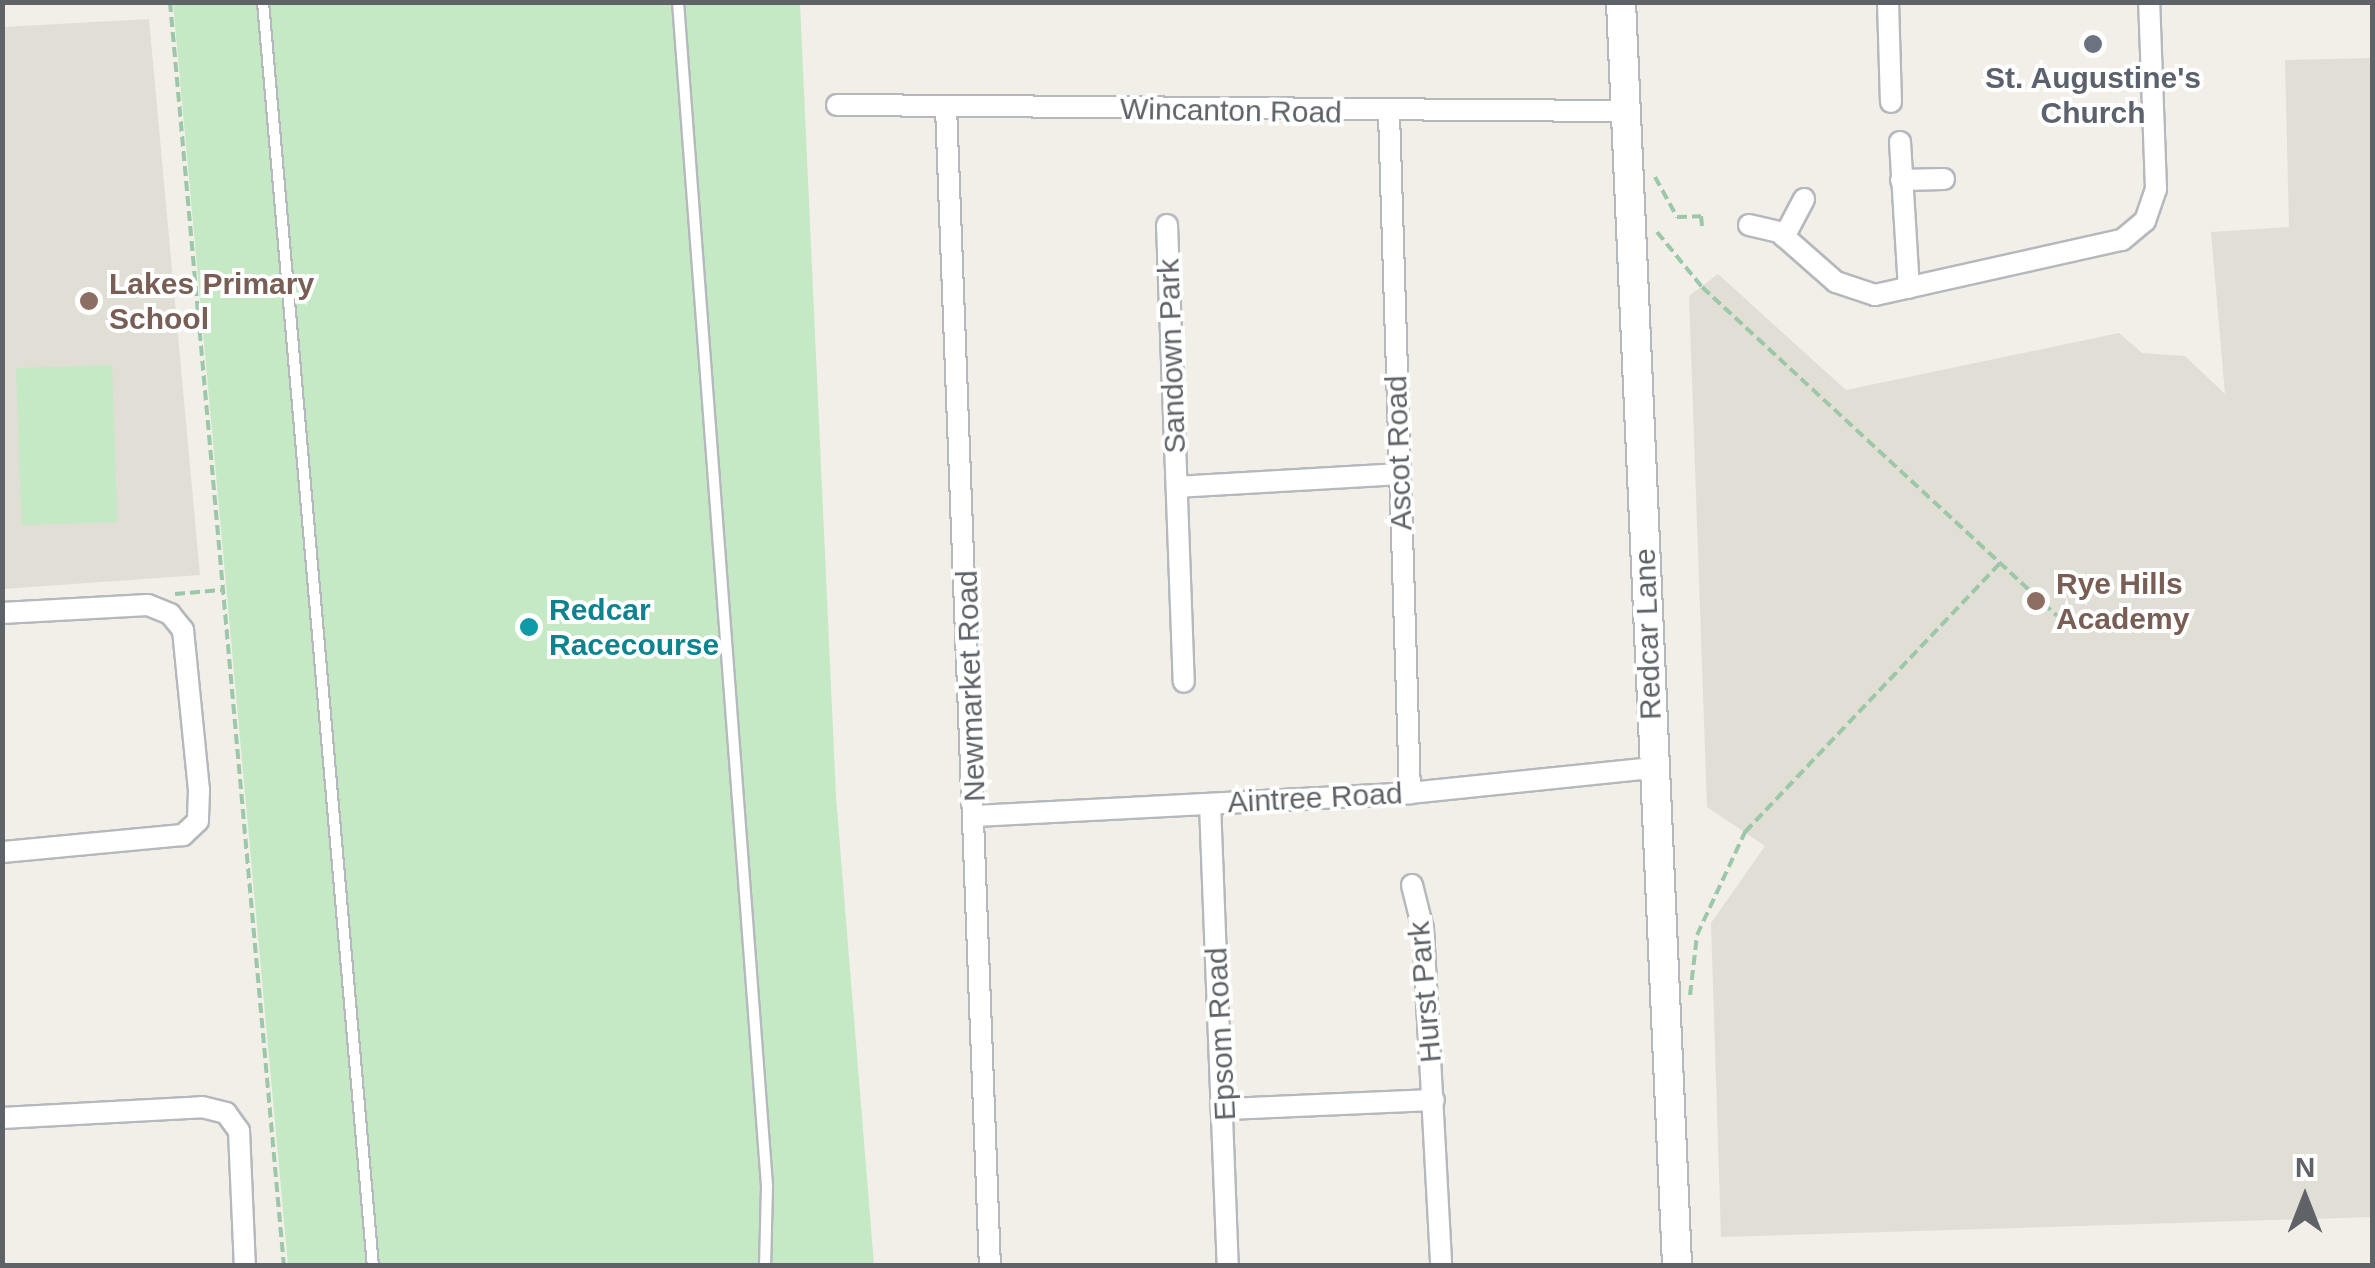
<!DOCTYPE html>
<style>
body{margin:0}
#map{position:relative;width:2375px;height:1268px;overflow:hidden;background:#f1efe8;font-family:Helvetica,sans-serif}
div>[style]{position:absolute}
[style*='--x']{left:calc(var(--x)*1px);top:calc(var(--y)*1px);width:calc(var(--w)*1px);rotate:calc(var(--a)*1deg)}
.education>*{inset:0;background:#e1ded6}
.green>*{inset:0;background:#c5e8c5;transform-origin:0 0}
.path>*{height:4px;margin-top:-2px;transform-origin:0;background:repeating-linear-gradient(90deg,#9cc7a9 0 10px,transparent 0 15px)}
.roads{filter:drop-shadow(2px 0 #b5b8bc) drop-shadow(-2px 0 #b5b8bc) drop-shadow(0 2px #b5b8bc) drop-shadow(0 -2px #b5b8bc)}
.service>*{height:10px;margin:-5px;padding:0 5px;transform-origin:5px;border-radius:5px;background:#fff}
.minor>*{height:20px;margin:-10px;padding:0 10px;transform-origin:10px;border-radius:10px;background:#fff}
.secondary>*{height:28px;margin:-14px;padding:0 14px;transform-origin:14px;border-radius:14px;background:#fff}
.dots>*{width:28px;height:28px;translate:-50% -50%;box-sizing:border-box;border:5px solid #fff;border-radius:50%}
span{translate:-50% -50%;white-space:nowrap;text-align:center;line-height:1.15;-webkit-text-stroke:8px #fff;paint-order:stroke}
.worship-label{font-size:30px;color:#5b616d;font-weight:700}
.street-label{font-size:30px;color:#5f6368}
.education-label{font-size:30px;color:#785e54;font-weight:700}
.left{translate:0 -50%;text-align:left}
.culture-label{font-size:30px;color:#0d838f;font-weight:700}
.frame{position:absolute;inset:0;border:5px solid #5f6368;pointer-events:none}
.north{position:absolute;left:2255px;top:1148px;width:100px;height:100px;-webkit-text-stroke:8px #fff;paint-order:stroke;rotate:0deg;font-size:28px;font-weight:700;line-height:40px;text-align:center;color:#5f6368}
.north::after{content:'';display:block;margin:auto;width:35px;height:45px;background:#5f6368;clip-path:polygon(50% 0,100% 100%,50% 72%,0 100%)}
</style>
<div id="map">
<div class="education">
<div style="clip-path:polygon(149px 19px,200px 575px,3px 589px,3px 27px)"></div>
<div style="clip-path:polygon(2372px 58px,2372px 1217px,1721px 1237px,1711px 923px,1765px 846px,1707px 807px,1689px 296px,1718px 274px,1846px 390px,2119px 333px,2142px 353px,2185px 356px,2225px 394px,2211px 232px,2289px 227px,2285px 60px)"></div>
</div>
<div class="green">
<div style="clip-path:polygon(173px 3px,810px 3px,800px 4px,836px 797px,874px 1265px,288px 1265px)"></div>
<div style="left:112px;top:365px;width:157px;height:96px;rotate:88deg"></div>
</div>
<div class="path">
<div style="--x:170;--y:2;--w:1269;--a:84.85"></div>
<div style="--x:1655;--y:177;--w:46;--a:61.2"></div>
<div style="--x:1677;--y:217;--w:24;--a:-2"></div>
<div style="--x:1701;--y:216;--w:10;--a:84"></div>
<div style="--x:1657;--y:232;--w:71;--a:50.7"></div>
<div style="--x:1702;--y:287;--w:484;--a:42.8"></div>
<div style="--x:175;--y:594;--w:46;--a:-5"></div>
<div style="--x:1690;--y:995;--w:60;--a:-83.3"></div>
<div style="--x:1697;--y:935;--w:114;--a:-65"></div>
<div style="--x:1745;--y:832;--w:371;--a:-46.5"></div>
</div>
<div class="roads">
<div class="service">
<div style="--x:263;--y:2;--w:1269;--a:85.03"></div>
<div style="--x:678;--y:2;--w:1187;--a:85.7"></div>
<div style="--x:767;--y:1186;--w:80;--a:91.4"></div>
</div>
<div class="minor">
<div style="--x:1888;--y:2;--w:100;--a:88.3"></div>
<div style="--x:837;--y:105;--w:789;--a:0.44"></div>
<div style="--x:946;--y:107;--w:1160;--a:87.83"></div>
<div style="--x:1389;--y:113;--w:680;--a:88.23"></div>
<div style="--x:1900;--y:142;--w:146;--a:86.5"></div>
<div style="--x:1901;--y:180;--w:43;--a:-1.3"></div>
<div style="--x:1167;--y:225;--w:457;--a:87.9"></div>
<div style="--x:1749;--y:225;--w:31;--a:13"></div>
<div style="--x:1779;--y:232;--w:76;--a:41.3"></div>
<div style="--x:1836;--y:282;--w:41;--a:18.4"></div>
<div style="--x:1875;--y:295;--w:253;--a:-12.6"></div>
<div style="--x:2122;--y:240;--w:30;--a:-40"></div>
<div style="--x:2145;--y:221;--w:34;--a:-71"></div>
<div style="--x:2156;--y:189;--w:187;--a:-92.1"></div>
<div style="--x:1784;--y:237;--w:43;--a:-62.2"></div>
<div style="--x:1177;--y:487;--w:223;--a:-3.3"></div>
<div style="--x:2;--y:613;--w:146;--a:-3.1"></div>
<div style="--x:148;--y:605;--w:24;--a:22"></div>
<div style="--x:170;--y:614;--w:21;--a:51"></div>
<div style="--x:183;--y:630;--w:161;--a:84.3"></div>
<div style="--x:199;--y:790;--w:31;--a:92"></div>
<div style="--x:198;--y:821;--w:21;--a:137"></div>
<div style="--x:183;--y:835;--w:182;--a:174.6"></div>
<div style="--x:1210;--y:804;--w:462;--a:87.8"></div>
<div style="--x:976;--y:816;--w:435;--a:-3"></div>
<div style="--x:1410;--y:793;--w:244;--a:-5.9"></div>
<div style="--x:1412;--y:885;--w:45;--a:76"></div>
<div style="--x:1423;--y:929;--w:337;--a:86.9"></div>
<div style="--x:1226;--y:1109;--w:208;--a:-2.5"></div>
<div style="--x:2;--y:1118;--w:200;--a:-3.1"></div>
<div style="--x:202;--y:1107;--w:25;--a:14"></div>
<div style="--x:226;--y:1113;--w:22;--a:54"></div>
<div style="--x:239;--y:1131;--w:135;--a:87.5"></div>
</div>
<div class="secondary">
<div style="--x:1621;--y:2;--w:1265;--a:87.46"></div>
</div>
</div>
<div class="dots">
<div style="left:2093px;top:44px;background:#6b7280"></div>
<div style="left:89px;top:301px;background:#8d6e63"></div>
<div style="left:2036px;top:601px;background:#8d6e63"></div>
<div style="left:529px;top:627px;background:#0f9aa8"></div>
</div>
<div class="worship-label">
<span style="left:2093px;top:95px">St. Augustine's<br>Church</span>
</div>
<div class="street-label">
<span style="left:1231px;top:111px;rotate:1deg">Wincanton Road</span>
<span style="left:1172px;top:356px;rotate:-92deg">Sandown Park</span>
<span style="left:1399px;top:453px;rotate:-92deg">Ascot Road</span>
<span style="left:1648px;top:634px;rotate:-92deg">Redcar Lane</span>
<span style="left:971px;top:686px;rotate:-92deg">Newmarket Road</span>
<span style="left:1315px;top:798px;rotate:-3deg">Aintree Road</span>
<span style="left:1425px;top:992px;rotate:-95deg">Hurst Park</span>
<span style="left:1221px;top:1034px;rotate:-93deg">Epsom Road</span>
</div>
<div class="education-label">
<span class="left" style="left:109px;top:301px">Lakes Primary<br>School</span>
<span class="left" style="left:2056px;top:601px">Rye Hills<br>Academy</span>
</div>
<div class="culture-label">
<span class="left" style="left:549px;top:627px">Redcar<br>Racecourse</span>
</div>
<div class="frame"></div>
<div class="north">N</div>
</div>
